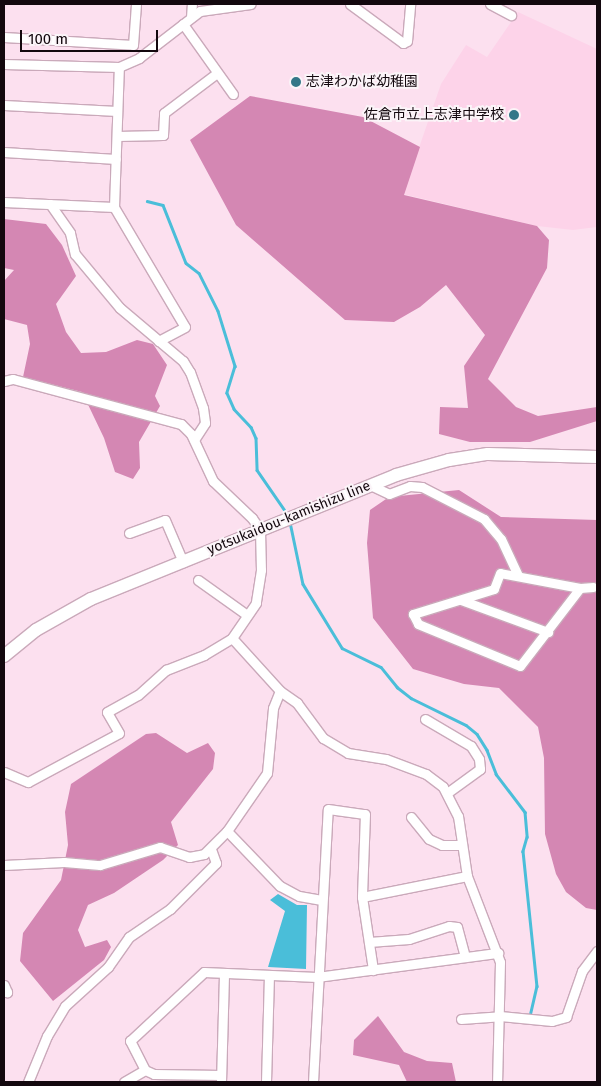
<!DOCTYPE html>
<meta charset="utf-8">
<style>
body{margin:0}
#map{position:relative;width:601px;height:1086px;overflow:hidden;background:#fce0ef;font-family:"Fira Sans","Noto Sans JP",sans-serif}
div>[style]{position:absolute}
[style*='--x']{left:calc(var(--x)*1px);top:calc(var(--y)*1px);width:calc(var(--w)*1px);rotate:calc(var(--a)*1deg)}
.built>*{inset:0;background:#fdd3e9}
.forest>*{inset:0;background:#d487b3}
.water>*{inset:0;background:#4abed9}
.stream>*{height:2.5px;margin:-1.25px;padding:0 1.25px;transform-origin:1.25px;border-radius:1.25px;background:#4abed9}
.roads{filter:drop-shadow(1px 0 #caa9ba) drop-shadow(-1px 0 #caa9ba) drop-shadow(0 1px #caa9ba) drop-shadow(0 -1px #caa9ba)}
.minor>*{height:9px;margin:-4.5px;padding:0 4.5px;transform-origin:4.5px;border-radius:4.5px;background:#fff}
.secondary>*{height:12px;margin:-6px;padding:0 6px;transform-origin:6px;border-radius:6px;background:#fff}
.dots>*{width:14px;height:14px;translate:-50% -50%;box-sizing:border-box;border:2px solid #fbf4f8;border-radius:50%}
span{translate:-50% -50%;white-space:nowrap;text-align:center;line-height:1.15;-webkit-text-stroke:4px #fbf4f8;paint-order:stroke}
.poi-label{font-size:14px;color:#13080e}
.left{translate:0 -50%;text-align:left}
.right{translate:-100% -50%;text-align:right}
.street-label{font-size:14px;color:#13080e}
.frame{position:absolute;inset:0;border:5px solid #13080e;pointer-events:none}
.scale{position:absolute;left:20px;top:30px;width:138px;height:22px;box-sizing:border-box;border:2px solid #13080e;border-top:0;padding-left:6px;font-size:15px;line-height:18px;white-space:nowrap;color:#13080e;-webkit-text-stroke:4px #fbf4f8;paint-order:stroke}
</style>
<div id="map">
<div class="built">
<div style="clip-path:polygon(518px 12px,597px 49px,597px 227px,573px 230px,537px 226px,403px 194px,441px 84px,466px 45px,487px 57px)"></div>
</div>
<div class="forest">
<div style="clip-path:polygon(250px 96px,363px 117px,420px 147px,404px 195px,537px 226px,549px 240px,547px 268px,488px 379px,516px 407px,538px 416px,597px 407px,597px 421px,530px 442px,470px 442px,439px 434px,440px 407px,468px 408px,464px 366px,485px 335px,446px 285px,420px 307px,394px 322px,345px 320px,236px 225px,190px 140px)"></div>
<div style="clip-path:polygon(4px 219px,46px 224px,62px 245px,76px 276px,56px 304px,66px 332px,81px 353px,106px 352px,137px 340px,153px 344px,167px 365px,155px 396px,160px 406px,139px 442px,140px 468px,133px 479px,115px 472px,104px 438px,82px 392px,23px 377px,30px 344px,27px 325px,4px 319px,4px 281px,14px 270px,4px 268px)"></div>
<div style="clip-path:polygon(459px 490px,501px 517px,597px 520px,597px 910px,586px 908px,566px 892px,556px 874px,545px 834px,544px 758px,538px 727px,499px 688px,464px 684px,413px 669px,373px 618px,367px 543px,370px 510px,389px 497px)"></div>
<div style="clip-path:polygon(156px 733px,187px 753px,208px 743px,215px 753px,213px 769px,171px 822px,178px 845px,163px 860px,114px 893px,88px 905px,78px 930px,85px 947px,107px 940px,111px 947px,104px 960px,53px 1001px,20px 961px,23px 933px,61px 880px,68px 845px,65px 812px,71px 784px,146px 734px)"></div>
<div style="clip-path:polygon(378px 1016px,404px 1052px,427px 1061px,452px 1063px,456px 1082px,407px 1082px,399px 1065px,353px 1055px,354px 1040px)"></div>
</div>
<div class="water">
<div style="clip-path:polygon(278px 894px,297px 905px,307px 905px,306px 969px,268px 967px,285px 911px,270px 900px)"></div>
</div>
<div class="stream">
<div style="--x:147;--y:201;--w:16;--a:14"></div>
<div style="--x:163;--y:205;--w:62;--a:68.4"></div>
<div style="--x:186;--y:263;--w:16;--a:38"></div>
<div style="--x:199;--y:273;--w:42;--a:63.4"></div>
<div style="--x:218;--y:311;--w:58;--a:72.8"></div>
<div style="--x:235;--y:366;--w:28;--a:107"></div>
<div style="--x:227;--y:393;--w:17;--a:66"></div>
<div style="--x:234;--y:409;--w:25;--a:47"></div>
<div style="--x:251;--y:427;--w:12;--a:66"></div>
<div style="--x:256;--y:438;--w:32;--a:88"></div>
<div style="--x:257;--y:470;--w:55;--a:55.4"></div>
<div style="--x:290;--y:522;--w:63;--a:78.2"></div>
<div style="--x:303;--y:584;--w:75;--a:58.6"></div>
<div style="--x:342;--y:648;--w:43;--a:26"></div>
<div style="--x:381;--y:667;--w:26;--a:51"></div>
<div style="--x:397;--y:687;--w:18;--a:38"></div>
<div style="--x:411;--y:698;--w:61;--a:26.1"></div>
<div style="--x:466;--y:725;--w:14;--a:39"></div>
<div style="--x:477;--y:734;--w:19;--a:58"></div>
<div style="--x:487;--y:750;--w:26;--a:69"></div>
<div style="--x:496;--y:774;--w:48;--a:52.7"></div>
<div style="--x:525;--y:812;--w:25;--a:85"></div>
<div style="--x:527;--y:837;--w:15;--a:106"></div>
<div style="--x:523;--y:851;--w:136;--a:84.1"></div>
<div style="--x:537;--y:986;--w:28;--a:103"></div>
</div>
<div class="roads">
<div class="minor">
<div style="--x:350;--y:4;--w:66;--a:36.3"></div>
<div style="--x:403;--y:43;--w:4;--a:-27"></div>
<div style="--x:407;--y:41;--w:37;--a:-85"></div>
<div style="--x:490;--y:4;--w:24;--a:28"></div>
<div style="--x:191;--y:17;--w:13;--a:-86"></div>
<div style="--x:183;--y:24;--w:86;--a:54.5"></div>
<div style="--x:4;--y:37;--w:129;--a:3.5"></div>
<div style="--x:133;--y:45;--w:41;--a:-85.8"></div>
<div style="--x:4;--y:64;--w:115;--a:1.5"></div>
<div style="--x:119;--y:67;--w:22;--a:-24"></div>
<div style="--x:139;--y:58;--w:77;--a:-37.6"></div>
<div style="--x:200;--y:11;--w:51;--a:-7.8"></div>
<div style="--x:4;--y:105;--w:113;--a:3"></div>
<div style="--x:117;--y:136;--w:46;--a:-1.2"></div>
<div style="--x:163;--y:135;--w:22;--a:-87"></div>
<div style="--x:164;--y:113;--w:66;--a:-37"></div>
<div style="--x:4;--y:152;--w:112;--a:3.6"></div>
<div style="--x:4;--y:202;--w:110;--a:2.6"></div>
<div style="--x:114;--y:207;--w:140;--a:-88"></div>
<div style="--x:50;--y:204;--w:35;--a:55"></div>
<div style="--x:70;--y:233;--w:22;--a:77"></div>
<div style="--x:75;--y:254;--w:70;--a:50.2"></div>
<div style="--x:120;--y:308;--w:82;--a:40.1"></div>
<div style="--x:183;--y:361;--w:13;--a:58"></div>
<div style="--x:190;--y:372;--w:38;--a:70"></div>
<div style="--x:203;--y:408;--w:15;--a:82"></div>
<div style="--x:205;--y:423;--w:20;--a:123"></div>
<div style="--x:114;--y:207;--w:139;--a:59.4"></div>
<div style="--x:185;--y:327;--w:30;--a:152"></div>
<div style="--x:4;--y:381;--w:9;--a:-13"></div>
<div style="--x:13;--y:379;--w:174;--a:15"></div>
<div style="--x:181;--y:424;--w:14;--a:45"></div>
<div style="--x:191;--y:434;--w:52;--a:64.9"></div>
<div style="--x:213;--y:481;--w:54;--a:43.5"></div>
<div style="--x:252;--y:518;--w:14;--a:56"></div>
<div style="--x:260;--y:530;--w:40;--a:88.6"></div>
<div style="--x:261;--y:570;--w:33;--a:99"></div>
<div style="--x:256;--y:603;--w:42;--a:124.4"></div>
<div style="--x:232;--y:638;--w:72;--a:47.8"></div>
<div style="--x:280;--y:691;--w:21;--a:35"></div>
<div style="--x:297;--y:703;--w:44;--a:53.4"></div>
<div style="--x:323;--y:738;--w:29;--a:31"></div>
<div style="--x:348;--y:753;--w:38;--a:9"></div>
<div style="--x:386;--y:759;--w:43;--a:20.6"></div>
<div style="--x:426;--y:774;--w:21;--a:37"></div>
<div style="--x:443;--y:787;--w:33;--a:63"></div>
<div style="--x:458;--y:816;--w:61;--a:81.5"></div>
<div style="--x:467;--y:876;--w:92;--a:69"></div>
<div style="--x:500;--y:962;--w:120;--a:91.4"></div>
<div style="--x:370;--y:485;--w:21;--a:25"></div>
<div style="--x:389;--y:494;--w:22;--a:-21"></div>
<div style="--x:410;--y:486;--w:12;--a:5"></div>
<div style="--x:422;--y:487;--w:70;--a:27.3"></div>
<div style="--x:484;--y:519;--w:26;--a:50"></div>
<div style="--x:501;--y:539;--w:40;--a:65"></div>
<div style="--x:129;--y:533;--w:38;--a:-20"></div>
<div style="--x:165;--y:520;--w:46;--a:66.8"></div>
<div style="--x:198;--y:580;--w:60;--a:35.5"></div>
<div style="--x:580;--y:588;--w:81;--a:-169.4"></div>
<div style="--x:500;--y:573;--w:17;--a:111"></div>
<div style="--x:494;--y:589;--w:85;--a:162.8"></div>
<div style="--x:413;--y:614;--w:11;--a:63"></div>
<div style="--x:418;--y:624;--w:110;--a:22.4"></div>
<div style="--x:520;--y:666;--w:98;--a:-52.4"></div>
<div style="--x:580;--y:588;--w:13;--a:-4"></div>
<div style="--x:461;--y:600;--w:93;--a:20.2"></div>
<div style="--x:425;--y:719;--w:53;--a:30.4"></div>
<div style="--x:471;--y:746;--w:15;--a:58"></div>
<div style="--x:479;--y:759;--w:10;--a:84"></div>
<div style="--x:480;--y:769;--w:41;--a:144"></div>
<div style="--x:4;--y:772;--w:26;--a:23"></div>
<div style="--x:28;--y:782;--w:103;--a:-28.3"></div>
<div style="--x:119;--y:733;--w:24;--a:-120"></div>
<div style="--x:107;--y:712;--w:35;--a:-29"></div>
<div style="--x:138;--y:695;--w:38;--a:-42"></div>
<div style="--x:166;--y:670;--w:41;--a:-21.5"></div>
<div style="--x:204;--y:655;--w:33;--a:-31"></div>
<div style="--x:411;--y:817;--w:28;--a:51"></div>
<div style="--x:429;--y:839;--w:14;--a:25"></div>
<div style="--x:442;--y:845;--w:20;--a:0"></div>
<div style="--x:227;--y:831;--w:76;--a:46.1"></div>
<div style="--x:280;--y:886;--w:21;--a:28"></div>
<div style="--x:299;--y:896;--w:23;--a:10"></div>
<div style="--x:4;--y:865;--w:60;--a:-2.9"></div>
<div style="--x:64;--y:862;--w:36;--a:5"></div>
<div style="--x:100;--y:865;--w:63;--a:-16.7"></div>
<div style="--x:160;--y:847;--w:31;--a:19"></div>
<div style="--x:189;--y:857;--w:15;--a:-11"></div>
<div style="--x:204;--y:854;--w:33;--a:-45"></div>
<div style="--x:227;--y:831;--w:70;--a:-55.4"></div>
<div style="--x:267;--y:773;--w:65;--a:-84.7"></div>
<div style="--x:273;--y:708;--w:18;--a:-68"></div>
<div style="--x:362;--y:897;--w:107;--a:-11.3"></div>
<div style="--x:369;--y:942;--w:40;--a:-4.3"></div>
<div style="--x:409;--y:939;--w:42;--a:-18"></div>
<div style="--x:449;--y:926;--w:8;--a:7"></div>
<div style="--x:457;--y:927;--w:31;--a:75"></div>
<div style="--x:4;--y:985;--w:8;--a:67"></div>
<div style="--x:7;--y:992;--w:3;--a:180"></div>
<div style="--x:461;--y:1019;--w:39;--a:-4"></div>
<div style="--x:500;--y:1016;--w:52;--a:5.5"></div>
<div style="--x:552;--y:1021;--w:15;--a:-16"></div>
<div style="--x:566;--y:1017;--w:49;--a:-70.8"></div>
<div style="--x:582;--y:971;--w:25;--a:-53"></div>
<div style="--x:145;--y:1070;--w:33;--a:-117"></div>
<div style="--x:130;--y:1041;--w:101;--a:-43"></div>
<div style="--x:204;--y:972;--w:113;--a:2.5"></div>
<div style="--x:317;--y:977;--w:183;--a:-7.6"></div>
<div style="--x:28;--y:1082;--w:50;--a:-67.6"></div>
<div style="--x:47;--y:1036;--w:35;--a:-59"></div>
<div style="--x:65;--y:1006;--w:58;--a:-42.2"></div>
<div style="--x:108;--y:967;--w:37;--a:-55"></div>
<div style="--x:129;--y:937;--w:50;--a:-34.3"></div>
<div style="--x:170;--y:909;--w:65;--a:-45"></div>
<div style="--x:216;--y:863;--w:15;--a:-110"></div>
<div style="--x:124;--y:1082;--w:24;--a:-30"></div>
<div style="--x:145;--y:1070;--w:10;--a:24"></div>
<div style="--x:154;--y:1074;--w:67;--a:0.9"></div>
<div style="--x:221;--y:1082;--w:109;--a:-88.4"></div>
<div style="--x:266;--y:1082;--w:107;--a:-88.4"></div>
<div style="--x:313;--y:1082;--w:273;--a:-86.9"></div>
<div style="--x:328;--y:809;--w:37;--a:8"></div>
<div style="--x:365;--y:814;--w:83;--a:92.1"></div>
<div style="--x:362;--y:897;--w:74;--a:81.4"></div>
</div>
<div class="secondary">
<div style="--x:4;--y:656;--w:41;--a:-39.1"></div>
<div style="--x:36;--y:630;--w:63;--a:-29.4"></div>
<div style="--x:91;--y:599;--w:329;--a:-22.1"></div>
<div style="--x:396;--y:475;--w:55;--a:-15.8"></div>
<div style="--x:449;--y:460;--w:39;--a:-9"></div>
<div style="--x:488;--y:454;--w:109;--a:1.6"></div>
</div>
</div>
<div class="dots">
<div style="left:296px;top:82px;background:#347788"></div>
<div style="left:514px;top:115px;background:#347788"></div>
</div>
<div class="poi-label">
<span class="left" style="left:306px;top:82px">志津わかば幼稚園</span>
<span class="right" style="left:504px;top:115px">佐倉市立上志津中学校</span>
</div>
<div class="street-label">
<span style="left:289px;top:518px;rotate:-22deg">yotsukaidou-kamishizu line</span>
</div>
<div class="frame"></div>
<div class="scale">100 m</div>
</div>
